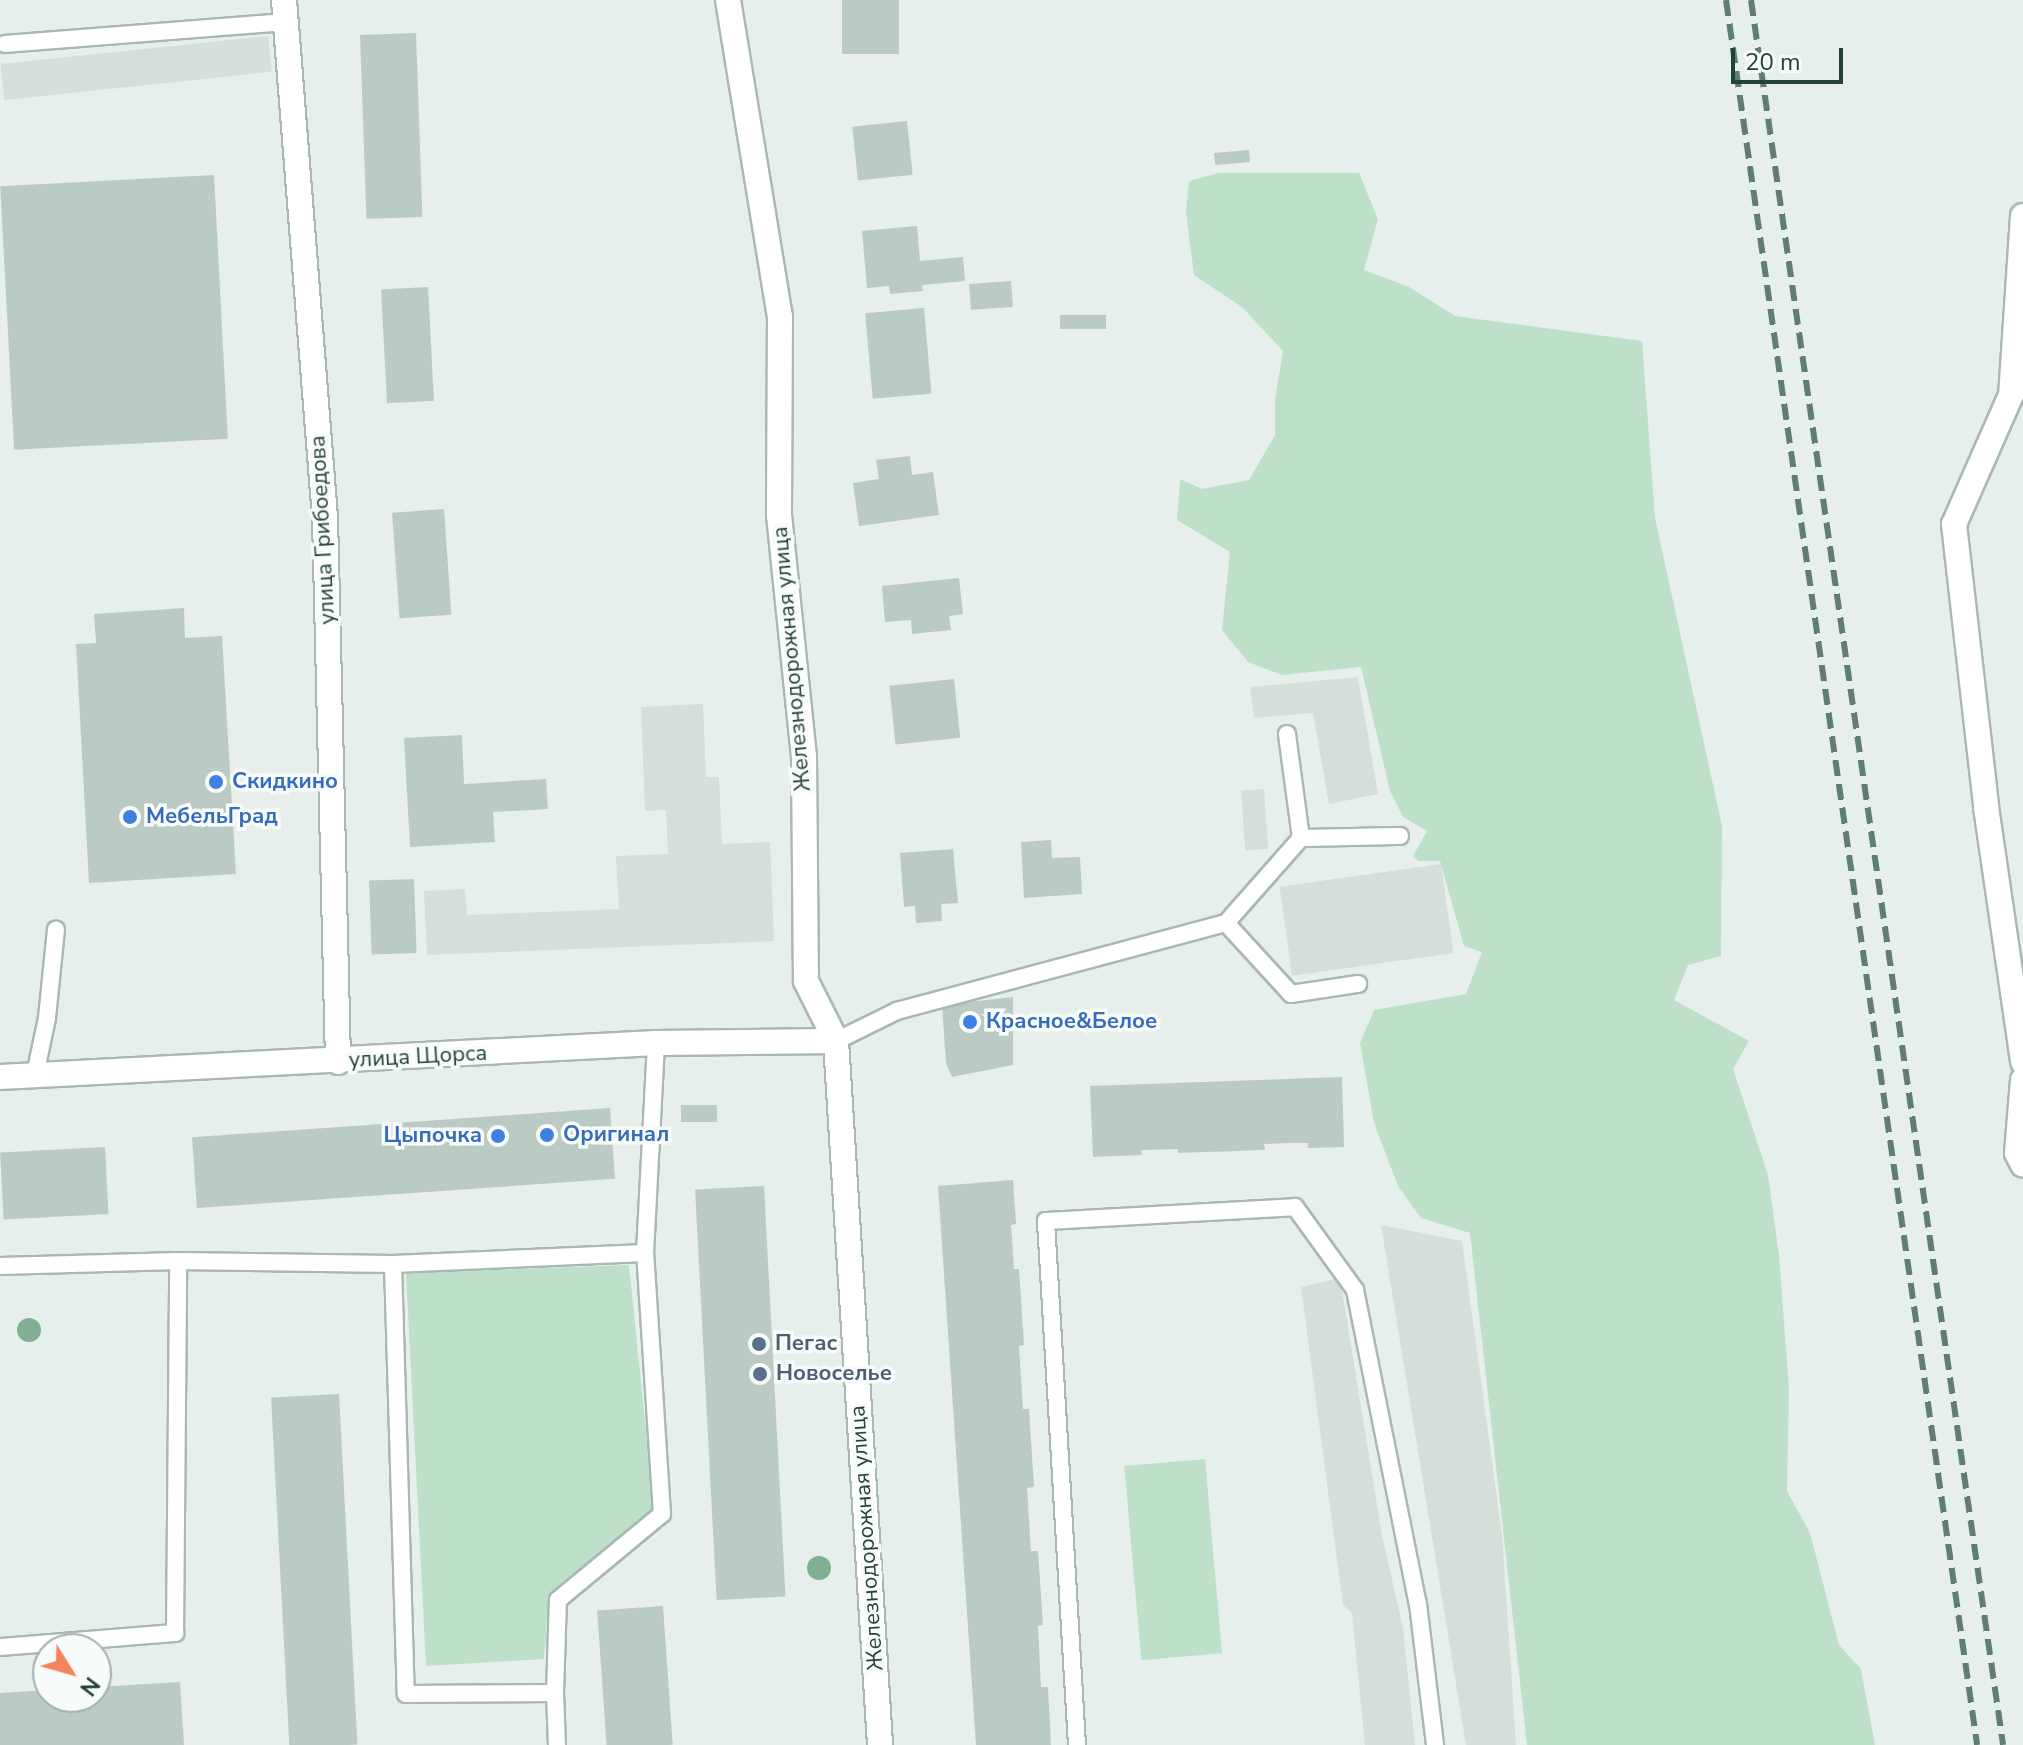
<!DOCTYPE html>
<meta charset="utf-8">
<style>
body{margin:0}
#map{position:relative;width:2023px;height:1745px;overflow:hidden;background:#e6efeb;font-family:"Nunito Sans",sans-serif}
div>[style]{position:absolute}
[style*='--x']{left:calc(var(--x)*1px);top:calc(var(--y)*1px);width:calc(var(--w)*1px);rotate:calc(var(--a)*1deg)}
.built>*{inset:0;background:#d4dfda;transform-origin:0 0}
.green>*{inset:0;background:#bfe0c8;transform-origin:0 0}
.building>*{inset:0;background:#bbcac4;transform-origin:0 0}
.roads{filter:drop-shadow(2px 0 #a8b8b2) drop-shadow(-2px 0 #a8b8b2) drop-shadow(0 2px #a8b8b2) drop-shadow(0 -2px #a8b8b2)}
.lane>*{height:16px;margin:-8px;padding:0 8px;transform-origin:8px;border-radius:8px;background:#fff}
.street>*{height:24px;margin:-12px;padding:0 12px;transform-origin:12px;border-radius:12px;background:#fff}
.secondary>*{height:24px;margin:-12px;padding:0 12px;transform-origin:12px;border-radius:12px;background:#fff}
.rail>*{height:6px;margin-top:-3px;transform-origin:0;background:repeating-linear-gradient(90deg,#5f7d75 0 16px,transparent 0 24px)}
.trees>*{width:24px;height:24px;margin:-12px;border-radius:50%;background:#80af93}
.dots>*{width:22px;height:22px;translate:-50% -50%;box-sizing:border-box;border:4px solid #f7fbf9;border-radius:50%}
span{translate:-50% -50%;white-space:nowrap;text-align:center;line-height:1.15;-webkit-text-stroke:7px #f7fbf9;paint-order:stroke}
.street-label{font-size:22px;color:#24423a}
.shop-label{font-size:22px;color:#366cbe;font-weight:700}
.left{translate:0 -50%;text-align:left}
.right{translate:-100% -50%;text-align:right}
.service-label{font-size:22px;color:#4e5e75;font-weight:700}
.north{position:absolute;left:32px;top:1633px;width:80px;height:80px;box-sizing:border-box;background:#f7fbf9;border:2px solid #a3b1ad;border-radius:50%;rotate:127deg;font-size:22px;font-weight:700;line-height:32px;text-align:center;color:#24423a}
.north::after{content:'';display:block;margin:auto;width:28px;height:36px;background:#f4845f;clip-path:polygon(50% 0,100% 100%,50% 72%,0 100%)}
.scale{position:absolute;left:1731px;top:48px;width:112px;height:36px;box-sizing:border-box;border:4px solid #24423a;border-top:0;padding-left:10px;font-size:24px;line-height:28px;white-space:nowrap;color:#24423a;-webkit-text-stroke:6px #f7fbf9;paint-order:stroke}
</style>
<div id="map">
<div class="built">
<div style="left:268px;top:36px;width:36px;height:269px;rotate:84deg"></div>
<div style="clip-path:polygon(1358px 677px,1378px 794px,1329px 804px,1313px 713px,1254px 718px,1250px 687px)"></div>
<div style="clip-path:polygon(703px 704px,706px 777px,719px 777px,722px 844px,770px 842px,774px 941px,427px 955px,424px 891px,465px 889px,467px 915px,619px 909px,616px 856px,668px 854px,666px 810px,645px 811px,641px 707px)"></div>
<div style="left:1264px;top:789px;width:60px;height:23px;rotate:86deg"></div>
<div style="left:1441px;top:864px;width:90px;height:163px;rotate:82deg"></div>
<div style="clip-path:polygon(1381px 1225px,1462px 1241px,1502px 1535px,1516px 1745px,1466px 1745px)"></div>
<div style="clip-path:polygon(1340px 1278px,1382px 1535px,1403px 1628px,1415px 1745px,1365px 1745px,1352px 1613px,1343px 1605px,1301px 1287px)"></div>
</div>
<div class="green">
<div style="clip-path:polygon(1218px 173px,1359px 173px,1378px 219px,1364px 270px,1409px 287px,1455px 316px,1642px 341px,1655px 518px,1722px 826px,1721px 956px,1688px 965px,1674px 1000px,1749px 1041px,1733px 1069px,1768px 1175px,1779px 1255px,1789px 1389px,1787px 1491px,1810px 1533px,1839px 1645px,1861px 1669px,1875px 1745px,1527px 1745px,1470px 1233px,1421px 1218px,1398px 1186px,1374px 1123px,1360px 1043px,1374px 1010px,1466px 994px,1482px 952px,1464px 946px,1440px 861px,1418px 861px,1413px 856px,1427px 831px,1403px 817px,1390px 791px,1361px 667px,1282px 675px,1248px 662px,1222px 630px,1230px 552px,1177px 520px,1180px 479px,1202px 489px,1249px 480px,1275px 435px,1275px 400px,1283px 351px,1242px 307px,1194px 275px,1186px 212px,1189px 181px)"></div>
<div style="clip-path:polygon(629px 1265px,654px 1509px,549px 1596px,544px 1659px,426px 1666px,406px 1273px)"></div>
<div style="left:1205px;top:1459px;width:195px;height:81px;rotate:85deg"></div>
</div>
<div class="building">
<div style="left:842px;top:0;width:57px;height:54px"></div>
<div style="left:416px;top:33px;width:184px;height:56px;rotate:88deg"></div>
<div style="left:907px;top:121px;width:54px;height:55px;rotate:84deg"></div>
<div style="left:1249px;top:150px;width:12px;height:35px;rotate:85deg"></div>
<div style="left:214px;top:175px;width:264px;height:214px;rotate:87deg"></div>
<div style="clip-path:polygon(917px 226px,920px 261px,963px 257px,965px 281px,922px 285px,923px 291px,890px 294px,889px 286px,867px 288px,862px 231px)"></div>
<div style="left:1011px;top:281px;width:26px;height:42px;rotate:86deg"></div>
<div style="left:428px;top:287px;width:114px;height:47px;rotate:87deg"></div>
<div style="left:924px;top:308px;width:86px;height:59px;rotate:85deg"></div>
<div style="left:1106px;top:315px;width:14px;height:46px;rotate:90deg"></div>
<div style="clip-path:polygon(910px 456px,912px 475px,933px 472px,939px 515px,859px 526px,853px 483px,879px 479px,876px 460px)"></div>
<div style="left:444px;top:509px;width:106px;height:52px;rotate:86deg"></div>
<div style="clip-path:polygon(959px 578px,963px 614px,949px 616px,951px 630px,912px 634px,911px 620px,885px 622px,882px 586px)"></div>
<div style="clip-path:polygon(184px 608px,185px 638px,222px 636px,236px 874px,89px 883px,76px 644px,96px 643px,94px 614px)"></div>
<div style="left:954px;top:679px;width:59px;height:65px;rotate:84deg"></div>
<div style="clip-path:polygon(462px 735px,464px 784px,546px 779px,548px 809px,493px 812px,495px 842px,410px 847px,404px 738px)"></div>
<div style="clip-path:polygon(1051px 840px,1052px 858px,1080px 857px,1082px 894px,1024px 898px,1021px 842px)"></div>
<div style="clip-path:polygon(953px 849px,958px 903px,941px 904px,942px 921px,916px 923px,915px 906px,904px 907px,900px 853px)"></div>
<div style="left:414px;top:879px;width:74px;height:45px;rotate:88deg"></div>
<div style="clip-path:polygon(1013px 997px,1013px 1065px,952px 1077px,946px 1063px,942px 1005px)"></div>
<div style="clip-path:polygon(1342px 1077px,1344px 1147px,1308px 1148px,1308px 1143px,1289px 1143px,1264px 1144px,1265px 1150px,1178px 1153px,1178px 1149px,1141px 1150px,1142px 1155px,1093px 1157px,1090px 1086px)"></div>
<div style="left:717px;top:1105px;width:17px;height:36px;rotate:90deg"></div>
<div style="left:610px;top:1108px;width:71px;height:419px;rotate:86deg"></div>
<div style="left:105px;top:1147px;width:67px;height:105px;rotate:87deg"></div>
<div style="clip-path:polygon(1013px 1180px,1016px 1224px,1011px 1225px,1014px 1269px,1019px 1269px,1024px 1345px,1019px 1346px,1021px 1377px,1023px 1409px,1029px 1409px,1034px 1487px,1027px 1488px,1031px 1551px,1038px 1551px,1043px 1625px,1038px 1626px,1041px 1687px,1048px 1687px,1051px 1745px,976px 1745px,938px 1186px)"></div>
<div style="left:764px;top:1186px;width:411px;height:69px;rotate:87deg"></div>
<div style="left:339px;top:1394px;width:351px;height:68px;rotate:87deg"></div>
<div style="left:663px;top:1606px;width:139px;height:66px;rotate:86deg"></div>
<div style="clip-path:polygon(180px 1682px,184px 1745px,0 1745px,0 1693px,48px 1690px,48px 1697px,96px 1697px,96px 1687px)"></div>
</div>
<div class="roads">
<div class="lane">
<div style="--x:5;--y:44;--w:283;--a:-4.5"></div>
<div style="--x:1301;--y:838;--w:99;--a:-1.2"></div>
<div style="--x:1226;--y:923;--w:96;--a:47.5"></div>
<div style="--x:1291;--y:994;--w:68;--a:-8.5"></div>
<div style="--x:836;--y:1041;--w:68;--a:-26.2"></div>
<div style="--x:897;--y:1011;--w:341;--a:-15"></div>
<div style="--x:1226;--y:923;--w:113;--a:-48.6"></div>
<div style="--x:1301;--y:838;--w:105;--a:-97.7"></div>
<div style="--x:35;--y:1075;--w:58;--a:-78.1"></div>
<div style="--x:47;--y:1018;--w:89;--a:-84.2"></div>
<div style="--x:393;--y:1264;--w:252;--a:-2.5"></div>
<div style="--x:645;--y:1253;--w:210;--a:-87"></div>
<div style="--x:0;--y:1266;--w:178;--a:-1.6"></div>
<div style="--x:178;--y:1261;--w:215;--a:0.8"></div>
<div style="--x:393;--y:1264;--w:430;--a:88.3"></div>
<div style="--x:406;--y:1694;--w:149;--a:-0.4"></div>
<div style="--x:555;--y:1693;--w:52;--a:87.8"></div>
<div style="--x:0;--y:1647;--w:176;--a:-4.6"></div>
<div style="--x:175;--y:1633;--w:372;--a:-89.5"></div>
<div style="--x:555;--y:1693;--w:93;--a:-88.2"></div>
<div style="--x:558;--y:1600;--w:135;--a:-39.6"></div>
<div style="--x:662;--y:1514;--w:262;--a:-93.7"></div>
<div style="--x:1077;--y:1745;--w:525;--a:-93.39"></div>
<div style="--x:1046;--y:1221;--w:249;--a:-3.2"></div>
<div style="--x:1295;--y:1207;--w:102;--a:54.1"></div>
<div style="--x:1355;--y:1290;--w:320;--a:78.7"></div>
<div style="--x:1418;--y:1604;--w:142;--a:83.1"></div>
</div>
<div class="street">
<div style="--x:284;--y:0;--w:519;--a:85.47"></div>
<div style="--x:325;--y:517;--w:545;--a:88.63"></div>
<div style="--x:728;--y:0;--w:320;--a:80.7"></div>
<div style="--x:780;--y:316;--w:199;--a:90.3"></div>
<div style="--x:779;--y:515;--w:242;--a:84.1"></div>
<div style="--x:804;--y:756;--w:225;--a:89.5"></div>
<div style="--x:806;--y:981;--w:67;--a:63.4"></div>
<div style="--x:2023;--y:216;--w:179;--a:93.8"></div>
<div style="--x:2011;--y:395;--w:141;--a:113.8"></div>
<div style="--x:1954;--y:524;--w:285;--a:83.5"></div>
<div style="--x:1986;--y:807;--w:258;--a:81.7"></div>
<div style="--x:2023;--y:1080;--w:73;--a:94.7"></div>
<div style="--x:2017;--y:1153;--w:13;--a:63"></div>
</div>
<div class="secondary">
<div style="--x:0;--y:1077;--w:657;--a:-2.97"></div>
<div style="--x:656;--y:1043;--w:180;--a:-0.6"></div>
<div style="--x:836;--y:1041;--w:705;--a:86.42"></div>
</div>
</div>
<div class="rail">
<div style="--x:1726;--y:0;--w:1763;--a:81.81"></div>
<div style="--x:1751;--y:0;--w:1763;--a:81.78"></div>
</div>
<div class="trees">
<div style="left:29px;top:1330px"></div>
<div style="left:819px;top:1568px"></div>
</div>
<div class="dots">
<div style="left:216px;top:782px;background:#3f7fe0"></div>
<div style="left:130px;top:817px;background:#3f7fe0"></div>
<div style="left:970px;top:1022px;background:#3f7fe0"></div>
<div style="left:547px;top:1135px;background:#3f7fe0"></div>
<div style="left:498px;top:1136px;background:#3f7fe0"></div>
<div style="left:759px;top:1344px;background:#5c6f8a"></div>
<div style="left:760px;top:1374px;background:#5c6f8a"></div>
</div>
<div class="street-label">
<span style="left:323px;top:530px;rotate:-93deg">улица Грибоедова</span>
<span style="left:792px;top:659px;rotate:-95deg">Железнодорожная улица</span>
<span style="left:418px;top:1057px;rotate:-3deg">улица Щорса</span>
<span style="left:867px;top:1538px;rotate:-94deg">Железнодорожная улица</span>
</div>
<div class="shop-label">
<span class="left" style="left:232px;top:782px">Скидкино</span>
<span class="left" style="left:146px;top:817px">МебельГрад</span>
<span class="left" style="left:986px;top:1022px">Красное&amp;Белое</span>
<span class="left" style="left:563px;top:1135px">Оригинал</span>
<span class="right" style="left:482px;top:1136px">Цыпочка</span>
</div>
<div class="service-label">
<span class="left" style="left:775px;top:1344px">Пегас</span>
<span class="left" style="left:776px;top:1374px">Новоселье</span>
</div>
<div class="north">N</div>
<div class="scale">20 m</div>
</div>
